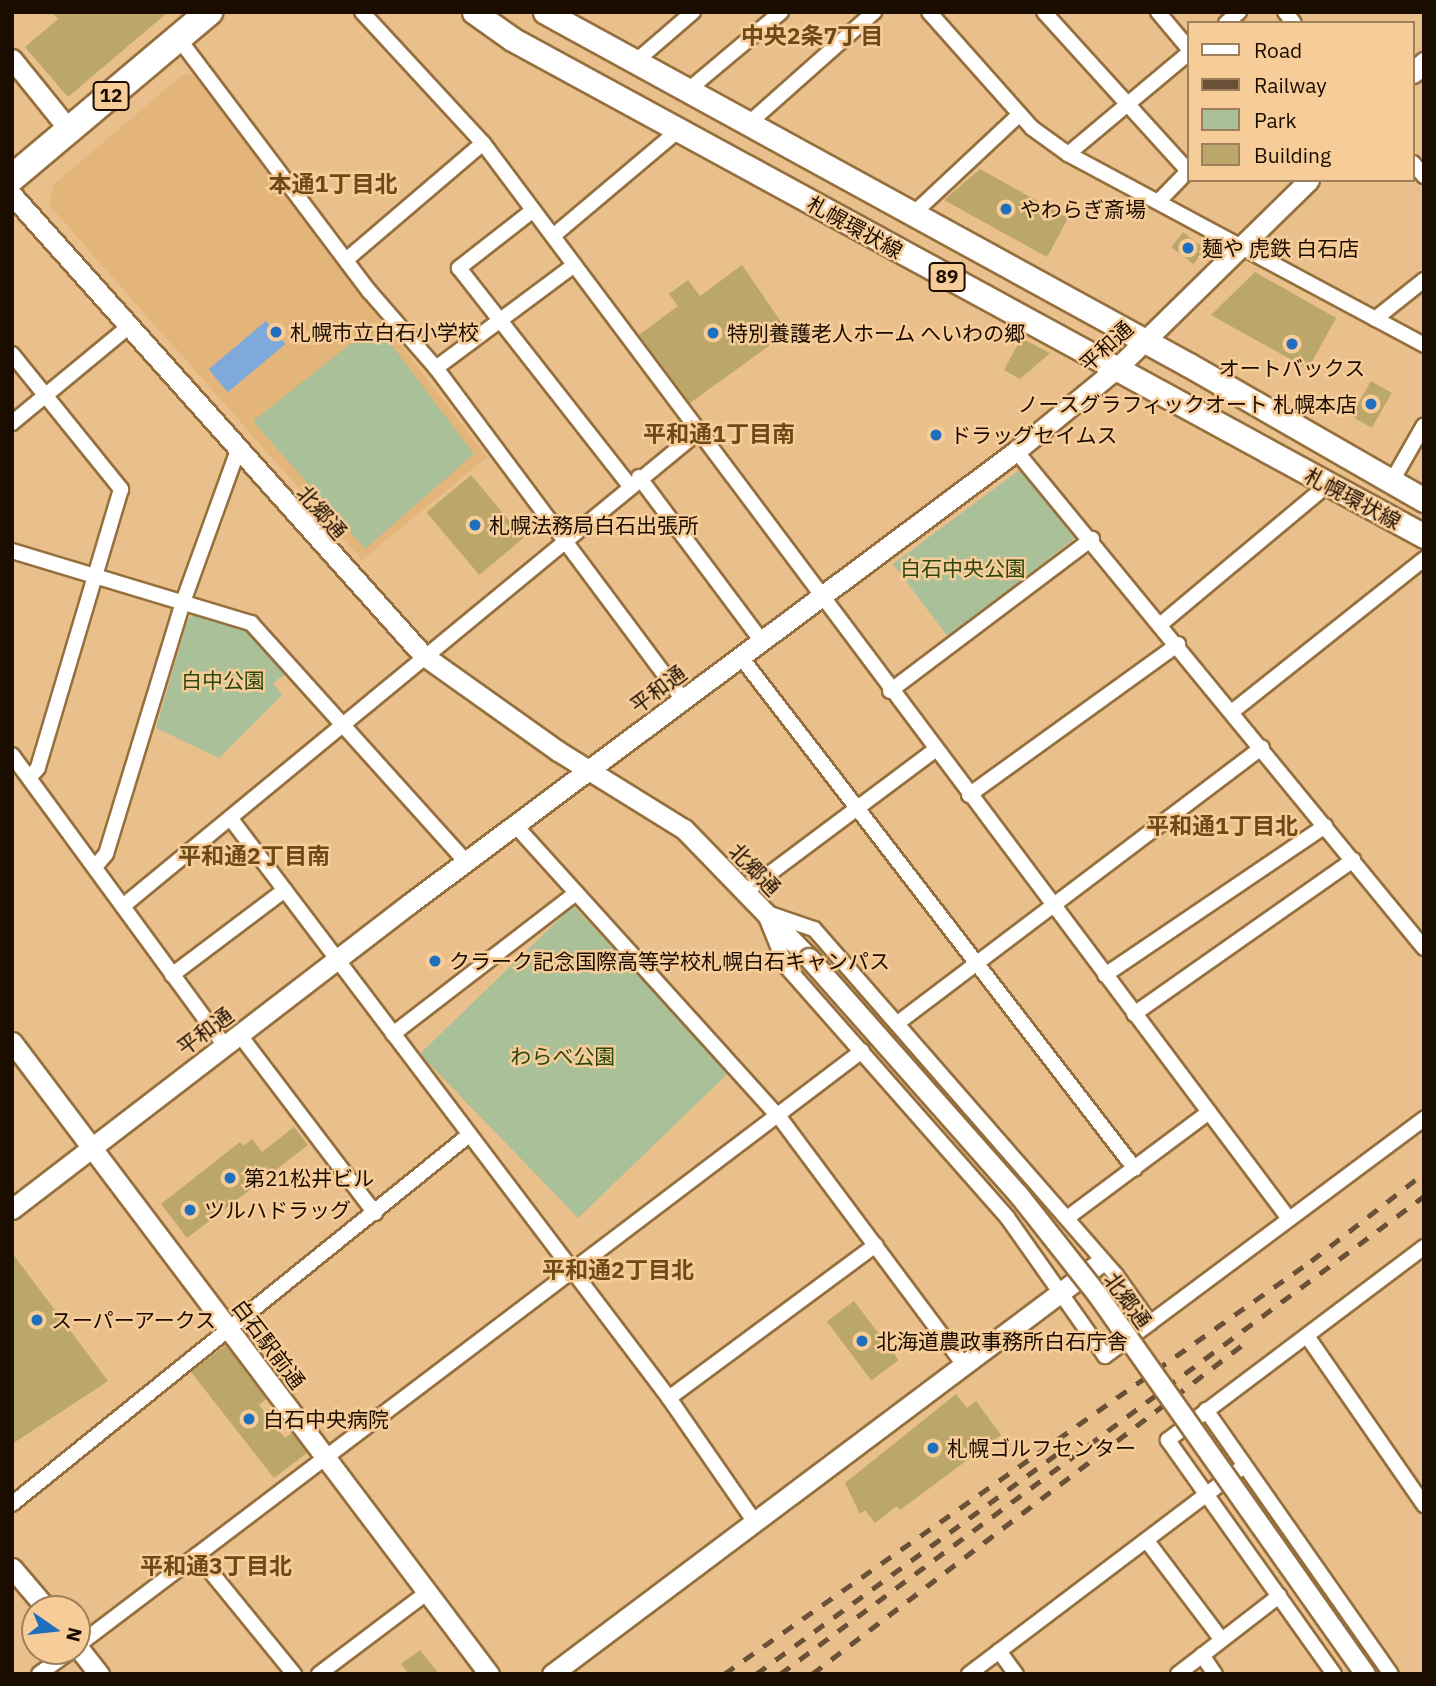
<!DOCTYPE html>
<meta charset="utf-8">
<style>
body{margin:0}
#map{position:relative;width:1436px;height:1686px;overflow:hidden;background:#e9bf8c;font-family:"IBM Plex Sans","Noto Sans JP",sans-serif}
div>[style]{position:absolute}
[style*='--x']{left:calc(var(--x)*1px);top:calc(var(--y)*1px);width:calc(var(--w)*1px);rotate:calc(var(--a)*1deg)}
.built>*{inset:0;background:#e3b57a}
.green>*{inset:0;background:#a9c099;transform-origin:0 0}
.water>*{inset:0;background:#7fa9da;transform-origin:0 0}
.building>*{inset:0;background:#bba769;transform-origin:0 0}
.roads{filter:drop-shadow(2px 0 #956f3d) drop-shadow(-2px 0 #956f3d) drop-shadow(0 2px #956f3d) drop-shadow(0 -2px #956f3d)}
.street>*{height:14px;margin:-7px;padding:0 7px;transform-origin:7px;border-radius:7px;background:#fff}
.secondary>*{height:19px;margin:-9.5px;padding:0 9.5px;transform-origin:9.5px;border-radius:9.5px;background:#fff}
.primary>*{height:23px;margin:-11.5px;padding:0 11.5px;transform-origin:11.5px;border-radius:11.5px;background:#fff}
.highway>*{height:26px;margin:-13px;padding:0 13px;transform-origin:13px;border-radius:13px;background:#fff}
.rail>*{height:4.5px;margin-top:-2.25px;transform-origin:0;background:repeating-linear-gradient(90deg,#6a5036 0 12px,transparent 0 24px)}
.bridges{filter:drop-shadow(2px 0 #956f3d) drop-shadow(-2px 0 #956f3d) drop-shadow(0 2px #956f3d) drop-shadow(0 -2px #956f3d)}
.secondary-bridge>*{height:19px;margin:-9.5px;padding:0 9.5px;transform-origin:9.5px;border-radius:9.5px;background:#fff}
.dots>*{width:19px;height:19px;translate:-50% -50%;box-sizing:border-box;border:4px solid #f6cc98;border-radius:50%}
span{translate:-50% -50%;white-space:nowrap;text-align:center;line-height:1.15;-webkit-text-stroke:5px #f6cc98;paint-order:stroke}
.shield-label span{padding:2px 5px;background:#f6cc98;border:2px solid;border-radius:5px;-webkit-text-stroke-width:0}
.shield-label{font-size:19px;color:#1b0c00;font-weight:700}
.poi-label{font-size:21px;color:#1b0c00}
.left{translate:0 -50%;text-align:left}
.right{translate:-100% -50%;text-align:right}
.street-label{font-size:21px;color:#1b0c00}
.park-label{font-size:21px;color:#2a470c}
.neighbourhood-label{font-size:23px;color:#6d4a15;font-weight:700}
.frame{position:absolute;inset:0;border:14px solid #1b0c00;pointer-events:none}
.legend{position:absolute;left:1187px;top:21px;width:228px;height:161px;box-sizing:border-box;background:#f6cc98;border:2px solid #9e7f5b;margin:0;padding:9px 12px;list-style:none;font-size:21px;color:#1b0c00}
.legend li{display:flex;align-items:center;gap:14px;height:35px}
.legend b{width:35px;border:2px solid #9e7f5b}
.north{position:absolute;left:21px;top:1595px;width:70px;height:70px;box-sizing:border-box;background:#f6cc98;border:2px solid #9e7f5b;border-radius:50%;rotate:104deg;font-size:19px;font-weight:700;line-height:28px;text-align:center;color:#1b0c00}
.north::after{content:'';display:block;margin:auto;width:24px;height:32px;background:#1f6fbe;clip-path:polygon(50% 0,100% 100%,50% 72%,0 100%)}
</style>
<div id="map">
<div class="built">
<div style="clip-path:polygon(185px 73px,194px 76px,487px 457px,362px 560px,50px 206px,53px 185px)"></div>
</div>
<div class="green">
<div style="clip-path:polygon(368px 330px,377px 343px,387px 339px,474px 454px,365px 549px,253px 421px)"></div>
<div style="clip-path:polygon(1018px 471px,1029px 477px,1079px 535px,948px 637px,893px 564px)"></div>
<div style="clip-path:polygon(195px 614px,245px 630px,287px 673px,273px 683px,282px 695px,219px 758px,156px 728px,188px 619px)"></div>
<div style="left:573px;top:906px;width:228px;height:213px;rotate:46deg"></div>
</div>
<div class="water">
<div style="left:266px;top:321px;width:30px;height:75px;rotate:50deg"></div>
</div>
<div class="building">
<div style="clip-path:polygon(52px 12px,168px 12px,68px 97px,25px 47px,58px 19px)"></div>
<div style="clip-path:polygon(980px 169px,1068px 218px,1047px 257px,944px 200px)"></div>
<div style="left:1183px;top:232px;width:28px;height:19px;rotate:38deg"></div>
<div style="clip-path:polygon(742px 265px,788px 332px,690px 403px,639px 335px,678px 306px,669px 294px,688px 280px,700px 296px)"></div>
<div style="clip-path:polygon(1255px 272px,1336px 318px,1308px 369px,1211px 315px)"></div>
<div style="clip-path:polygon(1021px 338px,1050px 353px,1020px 379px,1004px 370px)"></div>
<div style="left:1371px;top:381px;width:24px;height:40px;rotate:30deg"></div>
<div style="left:471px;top:475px;width:82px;height:58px;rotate:50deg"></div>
<div style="clip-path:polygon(294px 1127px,308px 1145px,187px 1238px,161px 1204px,240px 1142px,243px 1146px,252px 1139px,262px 1152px)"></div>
<div style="clip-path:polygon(12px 1253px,108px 1381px,12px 1444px)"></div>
<div style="left:854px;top:1301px;width:74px;height:34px;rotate:53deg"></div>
<div style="clip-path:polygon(226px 1345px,266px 1399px,259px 1405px,285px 1438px,292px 1433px,307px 1453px,274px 1478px,191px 1372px)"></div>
<div style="clip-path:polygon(956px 1394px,967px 1408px,976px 1401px,1001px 1435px,900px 1510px,897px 1506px,875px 1523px,865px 1510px,860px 1514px,845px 1483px)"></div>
<div style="clip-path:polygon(420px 1650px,439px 1674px,409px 1674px,401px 1664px)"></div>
</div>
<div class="roads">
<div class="street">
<div style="--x:362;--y:12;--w:178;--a:47.3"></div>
<div style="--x:483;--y:143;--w:1344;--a:53.16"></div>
<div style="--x:929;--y:12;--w:155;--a:48.4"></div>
<div style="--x:1032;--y:128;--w:44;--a:35.8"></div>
<div style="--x:1068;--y:154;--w:404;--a:28.2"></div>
<div style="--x:1044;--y:12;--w:215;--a:47.8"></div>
<div style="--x:1188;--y:171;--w:43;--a:134.1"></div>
<div style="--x:1158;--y:12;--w:48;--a:50"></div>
<div style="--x:1285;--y:12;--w:14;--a:51"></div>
<div style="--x:1226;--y:23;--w:17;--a:-40"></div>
<div style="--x:179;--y:39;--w:316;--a:53"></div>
<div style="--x:369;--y:291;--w:102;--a:49"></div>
<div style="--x:436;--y:368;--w:413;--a:53.3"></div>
<div style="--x:635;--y:62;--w:77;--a:-40.8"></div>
<div style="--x:687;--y:91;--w:123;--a:-40"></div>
<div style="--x:748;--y:124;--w:169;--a:-41.6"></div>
<div style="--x:1068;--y:154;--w:158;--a:-39.9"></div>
<div style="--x:1413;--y:163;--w:17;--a:50"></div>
<div style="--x:532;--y:211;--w:93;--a:142"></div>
<div style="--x:459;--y:268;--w:276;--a:51.9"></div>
<div style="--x:913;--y:214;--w:146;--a:-43.1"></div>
<div style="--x:553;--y:236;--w:165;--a:-40.1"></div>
<div style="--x:346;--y:260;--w:180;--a:-40.5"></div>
<div style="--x:1375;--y:319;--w:63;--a:-38.5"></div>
<div style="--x:12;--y:354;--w:174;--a:51.1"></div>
<div style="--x:121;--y:489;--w:291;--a:106.6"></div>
<div style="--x:38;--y:768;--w:12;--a:132"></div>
<div style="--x:436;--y:368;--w:172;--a:-36.7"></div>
<div style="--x:12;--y:423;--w:149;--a:-39.6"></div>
<div style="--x:1016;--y:451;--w:643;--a:50.62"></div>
<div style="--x:639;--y:477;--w:204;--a:53.2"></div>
<div style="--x:1392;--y:481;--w:64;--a:-60.3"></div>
<div style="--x:12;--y:551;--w:250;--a:16.8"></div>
<div style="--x:251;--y:623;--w:323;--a:48"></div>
<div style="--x:1161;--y:624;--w:217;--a:-39.9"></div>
<div style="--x:740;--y:656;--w:647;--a:52.4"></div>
<div style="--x:890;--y:691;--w:253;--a:-37"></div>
<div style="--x:1233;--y:711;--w:244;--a:-38.5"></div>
<div style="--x:12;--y:755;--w:359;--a:53.8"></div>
<div style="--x:969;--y:795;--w:258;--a:-35.8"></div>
<div style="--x:231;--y:819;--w:726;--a:52.89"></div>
<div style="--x:669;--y:1398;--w:151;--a:55.3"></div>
<div style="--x:515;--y:825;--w:395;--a:47.9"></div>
<div style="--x:780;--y:1118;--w:309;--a:53.3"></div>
<div style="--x:95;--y:867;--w:17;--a:-50"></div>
<div style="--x:106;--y:854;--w:264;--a:-73"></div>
<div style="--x:183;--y:602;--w:162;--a:-70.1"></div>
<div style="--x:745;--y:892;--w:237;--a:-36.8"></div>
<div style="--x:123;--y:906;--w:744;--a:-39.49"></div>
<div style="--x:764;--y:912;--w:53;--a:18.8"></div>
<div style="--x:814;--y:929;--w:459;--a:48.9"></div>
<div style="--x:1116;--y:1275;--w:59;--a:54.7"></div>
<div style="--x:1150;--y:1323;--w:56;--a:143.7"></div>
<div style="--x:1105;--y:1356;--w:170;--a:-125.2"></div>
<div style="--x:1007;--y:1217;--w:334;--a:-131.4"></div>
<div style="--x:786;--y:966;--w:58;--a:-112.2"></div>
<div style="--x:172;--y:975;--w:141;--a:-37"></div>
<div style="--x:1105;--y:975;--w:266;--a:-34.1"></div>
<div style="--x:1134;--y:1014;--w:268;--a:-35.1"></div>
<div style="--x:899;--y:1022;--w:455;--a:-37.1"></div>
<div style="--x:239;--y:1034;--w:225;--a:52.8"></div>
<div style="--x:393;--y:1034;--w:231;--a:-37.6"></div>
<div style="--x:1067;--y:1218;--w:177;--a:-36.7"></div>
<div style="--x:1150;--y:1323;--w:342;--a:-36.7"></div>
<div style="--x:1307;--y:1336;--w:206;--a:55.3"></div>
<div style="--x:669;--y:1398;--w:257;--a:-36.5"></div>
<div style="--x:1206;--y:1410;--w:322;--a:55"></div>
<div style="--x:12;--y:1504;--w:587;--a:-38.92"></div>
<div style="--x:1147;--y:1541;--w:124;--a:52.9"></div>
<div style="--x:197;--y:1555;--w:154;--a:50.8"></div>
<div style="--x:77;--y:1646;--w:985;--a:-37.16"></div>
<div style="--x:999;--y:1651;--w:29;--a:54"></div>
<div style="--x:1202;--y:1655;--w:23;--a:56"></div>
<div style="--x:39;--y:1674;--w:39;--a:-36"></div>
<div style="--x:319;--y:1674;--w:136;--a:-37"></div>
<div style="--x:969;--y:1674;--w:345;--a:-37.1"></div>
<div style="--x:1178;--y:1674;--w:128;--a:-37.7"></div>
<div style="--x:1334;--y:1674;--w:287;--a:-125.4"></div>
<div style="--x:1168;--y:1440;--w:321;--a:-37"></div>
</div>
<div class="secondary">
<div style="--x:12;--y:59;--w:92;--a:51.1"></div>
<div style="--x:1413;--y:73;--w:16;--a:-45"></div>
<div style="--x:12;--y:195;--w:617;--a:48.22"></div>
<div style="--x:423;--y:655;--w:166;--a:35.4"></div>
<div style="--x:558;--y:751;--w:148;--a:31.8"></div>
<div style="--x:684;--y:829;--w:180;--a:45.9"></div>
<div style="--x:12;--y:1042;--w:792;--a:52.96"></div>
<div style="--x:12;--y:1209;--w:501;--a:-37.53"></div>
<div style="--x:409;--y:904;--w:757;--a:-36.73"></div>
<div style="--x:1016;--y:451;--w:129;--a:-39.4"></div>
<div style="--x:1116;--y:369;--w:270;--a:-44.4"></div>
<div style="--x:12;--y:1568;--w:54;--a:49.5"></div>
<div style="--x:77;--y:1646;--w:36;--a:52"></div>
<div style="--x:552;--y:1674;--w:686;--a:-36.89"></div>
</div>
<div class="primary">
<div style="--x:474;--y:12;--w:47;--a:35.4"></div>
<div style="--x:512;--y:39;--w:1039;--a:28.59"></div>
<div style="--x:545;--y:12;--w:734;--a:28.73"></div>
<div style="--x:1189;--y:365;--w:271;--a:29.9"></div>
</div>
<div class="highway">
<div style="--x:12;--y:178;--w:258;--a:-40.1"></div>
</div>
</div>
<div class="rail">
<div style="--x:724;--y:1674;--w:718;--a:-35.13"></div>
<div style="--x:1311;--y:1261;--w:143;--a:-37.9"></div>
<div style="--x:756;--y:1674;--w:389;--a:-36.2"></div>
<div style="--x:780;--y:1674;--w:802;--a:-36.58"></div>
<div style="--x:812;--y:1674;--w:551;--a:-37.41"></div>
</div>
<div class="bridges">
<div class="secondary-bridge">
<div style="--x:809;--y:958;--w:315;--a:48.5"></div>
<div style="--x:1018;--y:1194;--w:127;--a:51.7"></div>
<div style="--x:1097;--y:1294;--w:465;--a:54.8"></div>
</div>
</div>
<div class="dots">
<div style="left:1006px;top:209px;background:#1f6fbe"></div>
<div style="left:1188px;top:248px;background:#1f6fbe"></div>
<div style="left:276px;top:332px;background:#1f6fbe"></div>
<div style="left:713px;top:333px;background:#1f6fbe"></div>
<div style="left:1292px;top:344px;background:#1f6fbe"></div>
<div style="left:1371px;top:404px;background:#1f6fbe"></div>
<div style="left:936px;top:435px;background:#1f6fbe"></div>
<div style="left:475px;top:525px;background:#1f6fbe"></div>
<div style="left:435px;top:961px;background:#1f6fbe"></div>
<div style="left:230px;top:1178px;background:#1f6fbe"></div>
<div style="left:190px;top:1210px;background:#1f6fbe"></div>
<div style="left:37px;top:1320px;background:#1f6fbe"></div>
<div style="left:862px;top:1341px;background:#1f6fbe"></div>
<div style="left:249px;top:1419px;background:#1f6fbe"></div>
<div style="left:933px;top:1448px;background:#1f6fbe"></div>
</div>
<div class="shield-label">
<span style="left:111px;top:96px">12</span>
<span style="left:947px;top:277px">89</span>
</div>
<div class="poi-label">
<span class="left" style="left:1020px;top:209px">やわらぎ斎場</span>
<span class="left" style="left:1202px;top:248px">麺や 虎鉄 白石店</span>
<span class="left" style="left:290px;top:332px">札幌市立白石小学校</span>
<span class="left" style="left:727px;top:333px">特別養護老人ホーム へいわの郷</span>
<span style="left:1292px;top:368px">オートバックス</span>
<span class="right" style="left:1357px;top:404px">ノースグラフィックオート 札幌本店</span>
<span class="left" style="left:950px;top:435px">ドラッグセイムス</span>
<span class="left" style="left:489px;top:525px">札幌法務局白石出張所</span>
<span class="left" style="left:449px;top:961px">クラーク記念国際高等学校札幌白石キャンパス</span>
<span class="left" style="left:244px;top:1178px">第21松井ビル</span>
<span class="left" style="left:204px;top:1210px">ツルハドラッグ</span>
<span class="left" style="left:51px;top:1320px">スーパーアークス</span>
<span class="left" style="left:876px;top:1341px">北海道農政事務所白石庁舎</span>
<span class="left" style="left:263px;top:1419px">白石中央病院</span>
<span class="left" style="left:947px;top:1448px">札幌ゴルフセンター</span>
</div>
<div class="street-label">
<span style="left:855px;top:227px;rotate:29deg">札幌環状線</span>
<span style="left:1106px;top:346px;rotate:-42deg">平和通</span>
<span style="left:1353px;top:498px;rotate:28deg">札幌環状線</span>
<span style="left:322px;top:512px;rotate:49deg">北郷通</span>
<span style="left:658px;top:689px;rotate:-37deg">平和通</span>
<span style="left:755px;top:869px;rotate:46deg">北郷通</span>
<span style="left:205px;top:1031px;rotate:-37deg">平和通</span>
<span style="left:1128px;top:1300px;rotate:54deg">北郷通</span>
<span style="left:269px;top:1344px;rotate:53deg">白石駅前通</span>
</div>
<div class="park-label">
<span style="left:963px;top:568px">白石中央公園</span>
<span style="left:223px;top:680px">白中公園</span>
<span style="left:563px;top:1056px">わらべ公園</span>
</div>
<div class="neighbourhood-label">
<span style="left:812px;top:35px">中央2条7丁目</span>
<span style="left:333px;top:183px">本通1丁目北</span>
<span style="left:719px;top:433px">平和通1丁目南</span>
<span style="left:1222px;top:825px">平和通1丁目北</span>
<span style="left:254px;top:855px">平和通2丁目南</span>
<span style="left:618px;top:1269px">平和通2丁目北</span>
<span style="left:216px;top:1565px">平和通3丁目北</span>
</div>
<div class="frame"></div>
<ul class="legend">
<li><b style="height:9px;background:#fff"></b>Road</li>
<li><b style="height:9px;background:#6a5036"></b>Railway</li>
<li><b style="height:19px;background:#a9c099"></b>Park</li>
<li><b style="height:19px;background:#bba769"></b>Building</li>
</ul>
<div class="north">N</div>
</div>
